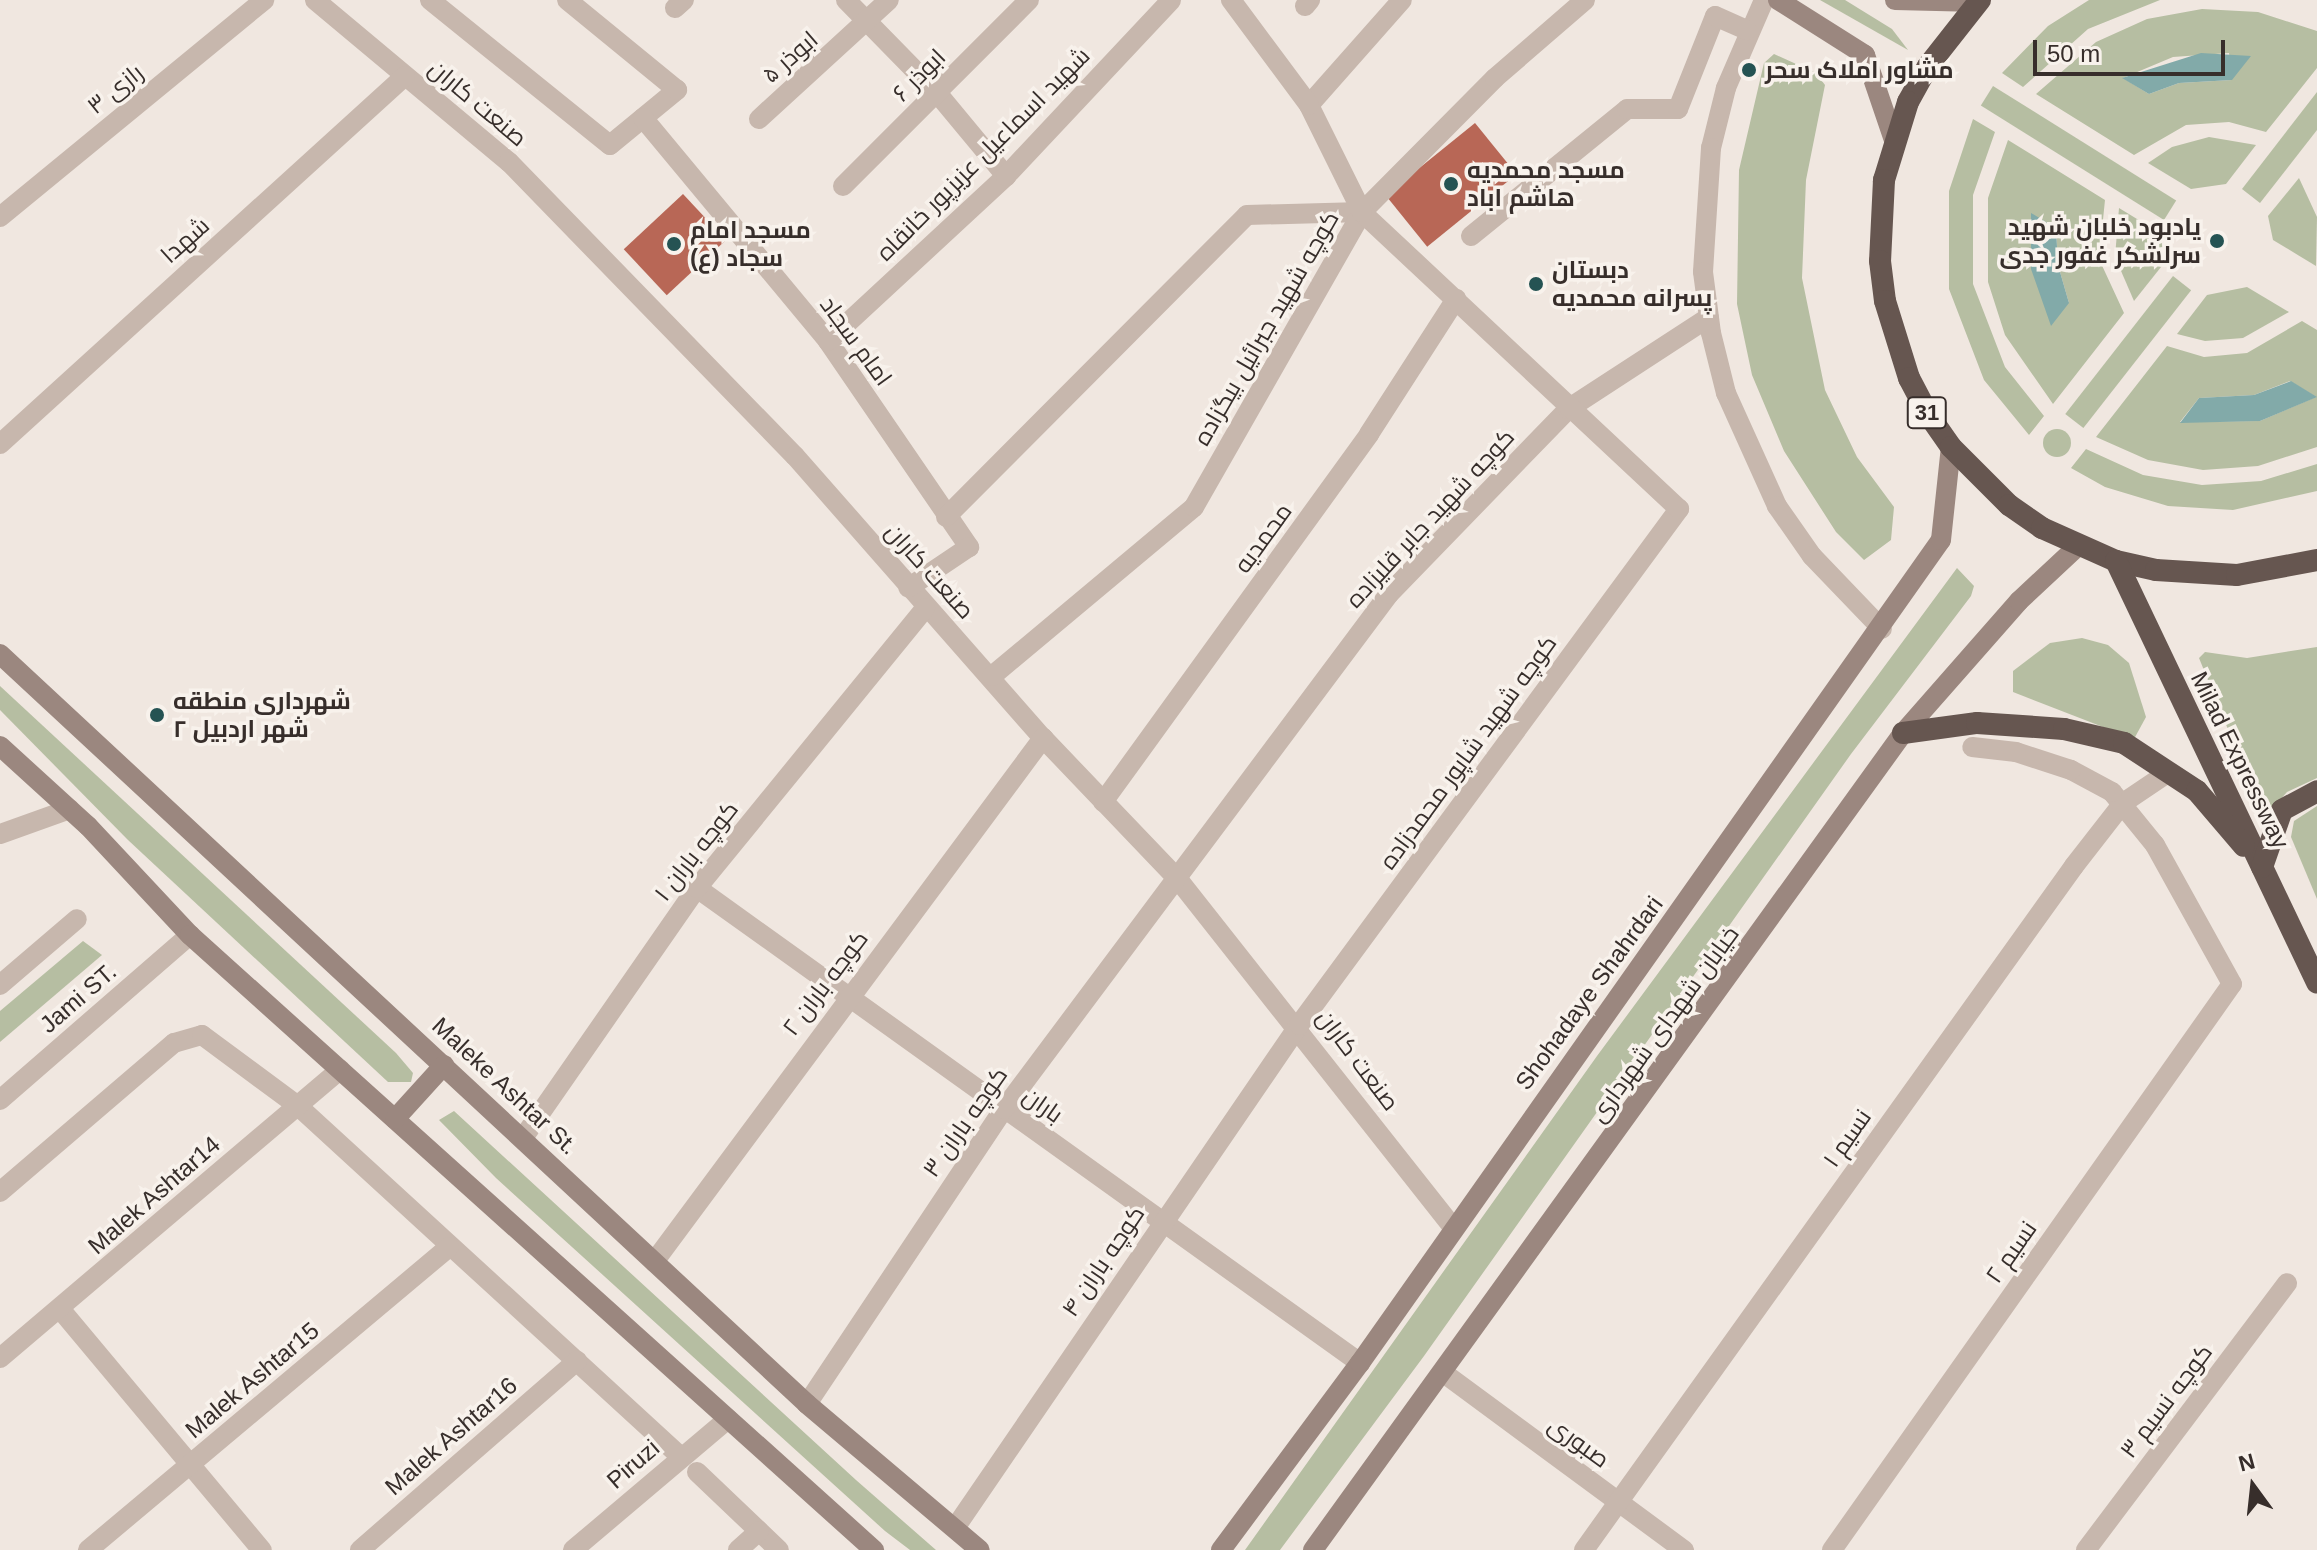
<!DOCTYPE html>
<meta charset="utf-8">
<style>
body{margin:0}
#map{position:relative;width:2317px;height:1550px;overflow:hidden;background:#f0e7e0;font-family:Helvetica,Cairo,sans-serif}
div>[style]{position:absolute}
[style*='--x']{left:calc(var(--x)*1px);top:calc(var(--y)*1px);width:calc(var(--w)*1px);rotate:calc(var(--a)*1deg)}
.green>*{inset:0;background:#b6bea2;transform-origin:0 0}
.round{border-radius:50%}
.water>*{inset:0;background:#82aaa9}
.building>*{inset:0;background:#b86756;transform-origin:0 0}
.minor>*{height:20px;margin:-10px;padding:0 10px;transform-origin:10px;border-radius:10px;background:#c7b7ad}
.tertiary>*{height:20px;margin:-10px;padding:0 10px;transform-origin:10px;border-radius:10px;background:#c7b7ad}
.secondary>*{height:20px;margin:-10px;padding:0 10px;transform-origin:10px;border-radius:10px;background:#9b877f}
.trunk>*{height:22px;margin:-11px;padding:0 11px;transform-origin:11px;border-radius:11px;background:#665650}
.dots>*{width:22px;height:22px;translate:-50% -50%;box-sizing:border-box;border:4px solid #f8f2ec;border-radius:50%}
span{translate:-50% -50%;white-space:nowrap;text-align:center;line-height:1.15;-webkit-text-stroke:7px #f8f2ec;paint-order:stroke}
.shield-label span{padding:2px 6px;background:#f8f2ec;border:2px solid;border-radius:6px;-webkit-text-stroke-width:0}
.shield-label{font-size:22px;color:#372e2b;font-weight:700}
.street-label{font-size:24px;color:#372e2b}
.poi-label{font-size:24px;color:#372e2b;font-weight:700}
.left{translate:0 -50%;text-align:left}
.right{translate:-100% -50%;text-align:right}
.north{position:absolute;left:2213px;top:1446px;width:80px;height:80px;-webkit-text-stroke:6px #f8f2ec;paint-order:stroke;rotate:345deg;font-size:22px;font-weight:700;line-height:32px;text-align:center;color:#372e2b}
.north::after{content:'';display:block;margin:auto;width:28px;height:36px;background:#372e2b;clip-path:polygon(50% 0,100% 100%,50% 72%,0 100%)}
.scale{position:absolute;left:2033px;top:40px;width:192px;height:36px;box-sizing:border-box;border:4px solid #372e2b;border-top:0;padding-left:10px;font-size:24px;line-height:28px;white-space:nowrap;color:#372e2b;-webkit-text-stroke:6px #f8f2ec;paint-order:stroke}
</style>
<div id="map">
<div class="green">
<div style="clip-path:polygon(1820px 0,1845px 0,1892px 29px,1908px 50px)"></div>
<div style="clip-path:polygon(2089px 0,2160px 0,2088px 29px,2023px 87px,2002px 73px,2048px 26px)"></div>
<div style="clip-path:polygon(evenodd,2202px 9px,2258px 12px,2317px 31px,2317px 68px,2266px 132px,2229px 122px,2186px 125px,2134px 155px,2036px 94px,2096px 42px,2147px 19px,2202px 9px,2229px 53px,2232px 80px,2179px 83px,2149px 94px,2123px 78px,2173px 57px,2229px 53px)"></div>
<div style="clip-path:polygon(1774px 54px,1816px 73px,1825px 85px,1806px 180px,1802px 278px,1825px 390px,1857px 457px,1894px 507px,1891px 540px,1864px 560px,1836px 532px,1784px 451px,1752px 375px,1737px 304px,1739px 170px,1764px 63px)"></div>
<div style="left:1993px;top:86px;width:216px;height:23px;rotate:32deg"></div>
<div style="clip-path:polygon(2317px 92px,2317px 130px,2260px 203px,2242px 189px)"></div>
<div style="clip-path:polygon(1973px 119px,1995px 132px,1973px 195px,1973px 284px,2005px 367px,2044px 416px,2029px 435px,1984px 380px,1949px 289px,1949px 191px)"></div>
<div style="clip-path:polygon(2209px 137px,2256px 145px,2226px 184px,2191px 189px,2148px 163px,2172px 147px)"></div>
<div style="clip-path:polygon(evenodd,2008px 140px,2105px 200px,2099px 259px,2124px 313px,2053px 404px,2005px 335px,1988px 282px,1988px 198px,2008px 140px,2056px 228px,2058px 265px,2069px 303px,2029px 241px,2056px 228px)"></div>
<div style="clip-path:polygon(2299px 178px,2317px 217px,2316px 266px,2273px 240px,2268px 216px)"></div>
<div style="clip-path:polygon(2119px 208px,2160px 233px,2165px 262px,2134px 301px,2115px 257px)"></div>
<div style="left:2173px;top:276px;width:23px;height:175px;rotate:38deg"></div>
<div style="clip-path:polygon(2247px 287px,2289px 312px,2243px 338px,2205px 341px,2177px 334px,2207px 295px)"></div>
<div style="clip-path:polygon(evenodd,2302px 321px,2317px 330px,2317px 447px,2258px 466px,2203px 470px,2148px 460px,2096px 437px,2167px 346px,2204px 357px,2247px 353px,2302px 321px,2290px 381px,2316px 397px,2260px 421px,2180px 422px,2199px 398px,2254px 395px,2290px 381px)"></div>
<div class="round" style="left:2043px;top:429px;width:28px;height:28px"></div>
<div style="clip-path:polygon(2086px 449px,2143px 475px,2202px 485px,2261px 481px,2317px 464px,2317px 491px,2233px 510px,2168px 506px,2105px 487px,2071px 468px)"></div>
<div style="clip-path:polygon(1957px 568px,1974px 586px,1971px 596px,1851px 754px,1424px 1356px,1280px 1550px,1245px 1550px,1597px 1056px)"></div>
<div style="clip-path:polygon(2082px 638px,2108px 645px,2129px 663px,2146px 717px,2134px 739px,2013px 692px,2013px 671px,2050px 643px)"></div>
<div style="clip-path:polygon(2317px 647px,2317px 778px,2287px 792px,2264px 818px,2199px 658px,2205px 652px,2247px 658px)"></div>
<div style="clip-path:polygon(0 686px,396px 1053px,413px 1073px,411px 1082px,388px 1082px,128px 840px,0 710px)"></div>
<div style="clip-path:polygon(2317px 806px,2317px 899px,2291px 837px,2294px 821px)"></div>
<div style="clip-path:polygon(83px 941px,102px 955px,0 1042px,0 1011px)"></div>
<div style="clip-path:polygon(454px 1111px,856px 1480px,936px 1550px,910px 1550px,885px 1531px,496px 1178px,439px 1120px)"></div>
</div>
<div class="water">
<div style="clip-path:polygon(2201px 53px,2251px 56px,2232px 80px,2179px 83px,2149px 94px,2122px 78px)"></div>
<div style="clip-path:polygon(2031px 213px,2056px 228px,2058px 265px,2069px 303px,2051px 326px,2031px 269px)"></div>
<div style="clip-path:polygon(2291px 381px,2317px 397px,2260px 421px,2180px 423px,2199px 398px,2254px 395px)"></div>
</div>
<div class="building">
<div style="left:1475px;top:123px;width:66px;height:115px;rotate:51deg"></div>
<div style="left:683px;top:194px;width:63px;height:81px;rotate:47deg"></div>
</div>
<div class="minor">
<div style="--x:315;--y:0;--w:253;--a:39.9"></div>
<div style="--x:509;--y:162;--w:410;--a:45.8"></div>
<div style="--x:795;--y:456;--w:376;--a:48.7"></div>
<div style="--x:1043;--y:738;--w:194;--a:46.3"></div>
<div style="--x:1177;--y:878;--w:446;--a:51.7"></div>
<div style="--x:430;--y:0;--w:231;--a:38.9"></div>
<div style="--x:610;--y:145;--w:87;--a:-39.4"></div>
<div style="--x:677;--y:90;--w:142;--a:-140.7"></div>
<div style="--x:846;--y:0;--w:132;--a:45.6"></div>
<div style="--x:938;--y:94;--w:107;--a:50.3"></div>
<div style="--x:1764;--y:0;--w:96;--a:113.4"></div>
<div style="--x:1726;--y:88;--w:62;--a:104"></div>
<div style="--x:1711;--y:148;--w:124;--a:93.7"></div>
<div style="--x:1703;--y:272;--w:62;--a:82.5"></div>
<div style="--x:1711;--y:333;--w:62;--a:76"></div>
<div style="--x:1726;--y:393;--w:124;--a:65.7"></div>
<div style="--x:1777;--y:506;--w:61;--a:55"></div>
<div style="--x:1812;--y:556;--w:101;--a:46.2"></div>
<div style="--x:1305;--y:6;--w:8;--a:-50"></div>
<div style="--x:675;--y:8;--w:12;--a:-42"></div>
<div style="--x:1309;--y:105;--w:140;--a:-48.5"></div>
<div style="--x:643;--y:118;--w:290;--a:50.3"></div>
<div style="--x:828;--y:341;--w:250;--a:55.6"></div>
<div style="--x:969;--y:547;--w:73;--a:146.1"></div>
<div style="--x:759;--y:119;--w:176;--a:-42.5"></div>
<div style="--x:843;--y:186;--w:263;--a:-45"></div>
<div style="--x:0;--y:217;--w:342;--a:-39.4"></div>
<div style="--x:1471;--y:236;--w:201;--a:-39.1"></div>
<div style="--x:1627;--y:109;--w:51;--a:0"></div>
<div style="--x:1678;--y:109;--w:100;--a:-68.3"></div>
<div style="--x:1715;--y:16;--w:35;--a:24"></div>
<div style="--x:828;--y:341;--w:243;--a:-42.8"></div>
<div style="--x:1006;--y:176;--w:241;--a:-46.8"></div>
<div style="--x:0;--y:444;--w:547;--a:-42.26"></div>
<div style="--x:946;--y:517;--w:426;--a:-45.1"></div>
<div style="--x:1247;--y:215;--w:115;--a:-1.5"></div>
<div style="--x:992;--y:676;--w:263;--a:-39.9"></div>
<div style="--x:1194;--y:507;--w:339;--a:-60.3"></div>
<div style="--x:1362;--y:212;--w:189;--a:-45.2"></div>
<div style="--x:1495;--y:78;--w:119;--a:-40.9"></div>
<div style="--x:1103;--y:802;--w:454;--a:-54.1"></div>
<div style="--x:1369;--y:434;--w:161;--a:-57.2"></div>
<div style="--x:0;--y:834;--w:74;--a:-19.7"></div>
<div style="--x:697;--y:888;--w:816;--a:35.62"></div>
<div style="--x:0;--y:985;--w:101;--a:-40.6"></div>
<div style="--x:523;--y:1138;--w:305;--a:-55.2"></div>
<div style="--x:697;--y:888;--w:361;--a:-50.8"></div>
<div style="--x:0;--y:1192;--w:229;--a:-40.6"></div>
<div style="--x:174;--y:1043;--w:29;--a:-16"></div>
<div style="--x:202;--y:1035;--w:119;--a:36.5"></div>
<div style="--x:298;--y:1106;--w:520;--a:42.5"></div>
<div style="--x:654;--y:1262;--w:653;--a:-53.41"></div>
<div style="--x:61;--y:1310;--w:313;--a:50.1"></div>
<div style="--x:0;--y:1358;--w:446;--a:-40.3"></div>
<div style="--x:1445;--y:1374;--w:297;--a:36.4"></div>
<div style="--x:807;--y:1404;--w:355;--a:-56.3"></div>
<div style="--x:1004;--y:1109;--w:643;--a:-53.22"></div>
<div style="--x:1389;--y:594;--w:257;--a:-45.9"></div>
<div style="--x:1568;--y:409;--w:168;--a:-33.1"></div>
<div style="--x:697;--y:1472;--w:113;--a:43.6"></div>
<div style="--x:955;--y:1528;--w:609;--a:-55.63"></div>
<div style="--x:1299;--y:1025;--w:641;--a:-53.63"></div>
<div style="--x:1679;--y:509;--w:434;--a:-136.9"></div>
<div style="--x:1362;--y:212;--w:119;--a:-116.4"></div>
<div style="--x:1309;--y:105;--w:131;--a:-126.6"></div>
<div style="--x:88;--y:1550;--w:471;--a:-40"></div>
<div style="--x:360;--y:1550;--w:288;--a:-41.1"></div>
<div style="--x:573;--y:1550;--w:203;--a:-40.2"></div>
<div style="--x:738;--y:1550;--w:28;--a:-42"></div>
<div style="--x:1584;--y:1550;--w:841;--a:-54.38"></div>
<div style="--x:2074;--y:866;--w:80;--a:-52.1"></div>
<div style="--x:2123;--y:803;--w:55;--a:-34"></div>
<div style="--x:1832;--y:1550;--w:693;--a:-54.75"></div>
<div style="--x:2232;--y:984;--w:159;--a:-119"></div>
<div style="--x:2155;--y:845;--w:68;--a:-129.1"></div>
<div style="--x:2112;--y:792;--w:47;--a:-151.8"></div>
<div style="--x:2071;--y:770;--w:58;--a:-161.9"></div>
<div style="--x:2016;--y:752;--w:44;--a:-173.5"></div>
<div style="--x:2086;--y:1550;--w:334;--a:-53"></div>
</div>
<div class="tertiary">
<div style="--x:0;--y:1100;--w:252;--a:-41"></div>
</div>
<div class="secondary">
<div style="--x:1778;--y:0;--w:103;--a:32.3"></div>
<div style="--x:1865;--y:55;--w:90;--a:71.2"></div>
<div style="--x:1895;--y:0;--w:83;--a:1.4"></div>
<div style="--x:0;--y:654;--w:1102;--a:42.9"></div>
<div style="--x:807;--y:1404;--w:226;--a:40.2"></div>
<div style="--x:0;--y:746;--w:119;--a:42.3"></div>
<div style="--x:88;--y:826;--w:149;--a:46.9"></div>
<div style="--x:190;--y:935;--w:920;--a:41.96"></div>
<div style="--x:395;--y:1119;--w:73;--a:-47.8"></div>
<div style="--x:1221;--y:1550;--w:233;--a:-53.4"></div>
<div style="--x:1360;--y:1363;--w:1007;--a:-54.78"></div>
<div style="--x:1941;--y:540;--w:94;--a:-83.9"></div>
<div style="--x:1313;--y:1550;--w:1008;--a:-54.16"></div>
<div style="--x:1903;--y:733;--w:176;--a:-48.7"></div>
<div style="--x:2019;--y:601;--w:81;--a:-43"></div>
</div>
<div class="trunk">
<div style="--x:1980;--y:0;--w:84;--a:128.2"></div>
<div style="--x:1928;--y:66;--w:41;--a:119.1"></div>
<div style="--x:1908;--y:102;--w:82;--a:107.1"></div>
<div style="--x:1884;--y:180;--w:81;--a:92.8"></div>
<div style="--x:1880;--y:261;--w:40;--a:82.9"></div>
<div style="--x:1885;--y:301;--w:81;--a:72.7"></div>
<div style="--x:1909;--y:378;--w:41;--a:62.2"></div>
<div style="--x:1928;--y:414;--w:40;--a:55.1"></div>
<div style="--x:1951;--y:447;--w:82;--a:45"></div>
<div style="--x:2009;--y:505;--w:40;--a:34.9"></div>
<div style="--x:2042;--y:528;--w:81;--a:24"></div>
<div style="--x:2116;--y:561;--w:41;--a:12.7"></div>
<div style="--x:2156;--y:570;--w:81;--a:3.5"></div>
<div style="--x:2237;--y:575;--w:81;--a:-10.6"></div>
<div style="--x:2116;--y:561;--w:467;--a:64.5"></div>
<div style="--x:1903;--y:733;--w:75;--a:-7.7"></div>
<div style="--x:1977;--y:723;--w:87;--a:3.9"></div>
<div style="--x:2064;--y:729;--w:62;--a:13.1"></div>
<div style="--x:2124;--y:743;--w:87;--a:33.3"></div>
<div style="--x:2197;--y:791;--w:72;--a:49.5"></div>
<div style="--x:2262;--y:867;--w:60;--a:-70.7"></div>
<div style="--x:2282;--y:810;--w:40;--a:-28"></div>
</div>
<div class="dots">
<div style="left:1749px;top:70px;background:#255353"></div>
<div style="left:1451px;top:184px;background:#255353"></div>
<div style="left:2217px;top:241px;background:#255353"></div>
<div style="left:674px;top:244px;background:#255353"></div>
<div style="left:1536px;top:284px;background:#255353"></div>
<div style="left:157px;top:715px;background:#255353"></div>
</div>
<div class="shield-label">
<span style="left:1927px;top:413px">31</span>
</div>
<div class="street-label">
<span style="left:790px;top:57px;rotate:-41deg">ابوذر ۵</span>
<span style="left:919px;top:75px;rotate:-45deg">ابوذر ۶</span>
<span style="left:115px;top:89px;rotate:-39deg">رازی ۳</span>
<span style="left:478px;top:103px;rotate:40deg">صنعت کاران</span>
<span style="left:983px;top:154px;rotate:-45deg">شهید اسماعیل عزیزپور خانقاه</span>
<span style="left:185px;top:240px;rotate:-42deg">شهدا</span>
<span style="left:1266px;top:328px;rotate:-60deg">کوچه شهید جبرائیل بیگزاده</span>
<span style="left:856px;top:341px;rotate:54deg">امام سجاد</span>
<span style="left:1430px;top:518px;rotate:-47deg">کوچه شهید جابر قلیزاده</span>
<span style="left:1263px;top:538px;rotate:-54deg">محمدیه</span>
<span style="left:930px;top:571px;rotate:48deg">صنعت کاران</span>
<span style="left:1468px;top:752px;rotate:-54deg">کوچه شهید شاپور محمدزاده</span>
<span style="left:2240px;top:760px;rotate:64deg">Milad Expressway</span>
<span style="left:696px;top:851px;rotate:-52deg">کوچه باران ۱</span>
<span style="left:825px;top:983px;rotate:-53deg">کوچه باران ۲</span>
<span style="left:1589px;top:993px;rotate:-54deg">Shohadaye Shahrdari</span>
<span style="left:78px;top:998px;rotate:-41deg">Jami ST.</span>
<span style="left:1664px;top:1024px;rotate:-54deg">خیابان شهدای شهرداری</span>
<span style="left:1358px;top:1060px;rotate:53deg">صنعت کاران</span>
<span style="left:505px;top:1086px;rotate:43deg">Maleke Ashtar St.</span>
<span style="left:1043px;top:1105px;rotate:35deg">باران</span>
<span style="left:965px;top:1122px;rotate:-55deg">کوچه باران ۳</span>
<span style="left:1847px;top:1138px;rotate:-55deg">نسیم ۱</span>
<span style="left:154px;top:1195px;rotate:-41deg">Malek Ashtar14</span>
<span style="left:2011px;top:1252px;rotate:-55deg">نسیم ۲</span>
<span style="left:1103px;top:1261px;rotate:-56deg">کوچه باران ۴</span>
<span style="left:252px;top:1380px;rotate:-40deg">Malek Ashtar15</span>
<span style="left:2166px;top:1401px;rotate:-53deg">کوچه نسیم ۳</span>
<span style="left:451px;top:1436px;rotate:-41deg">Malek Ashtar16</span>
<span style="left:1579px;top:1442px;rotate:36deg">صبوری</span>
<span style="left:633px;top:1464px;rotate:-41deg">Piruzi</span>
</div>
<div class="poi-label">
<span class="left" style="left:1765px;top:70px">مشاور املاک سحر</span>
<span class="left" style="left:1467px;top:184px">مسجد محمدیه<br>هاشم اباد</span>
<span class="right" style="left:2201px;top:241px">یادبود خلبان شهید<br>سرلشکر غفور جدی</span>
<span class="left" style="left:690px;top:244px">مسجد امام<br>سجاد (ع)</span>
<span class="left" style="left:1552px;top:284px">دبستان<br>پسرانه محمدیه</span>
<span class="left" style="left:173px;top:715px">شهرداری منطقه<br>۲ شهر اردبیل</span>
</div>
<div class="north">N</div>
<div class="scale">50 m</div>
</div>
